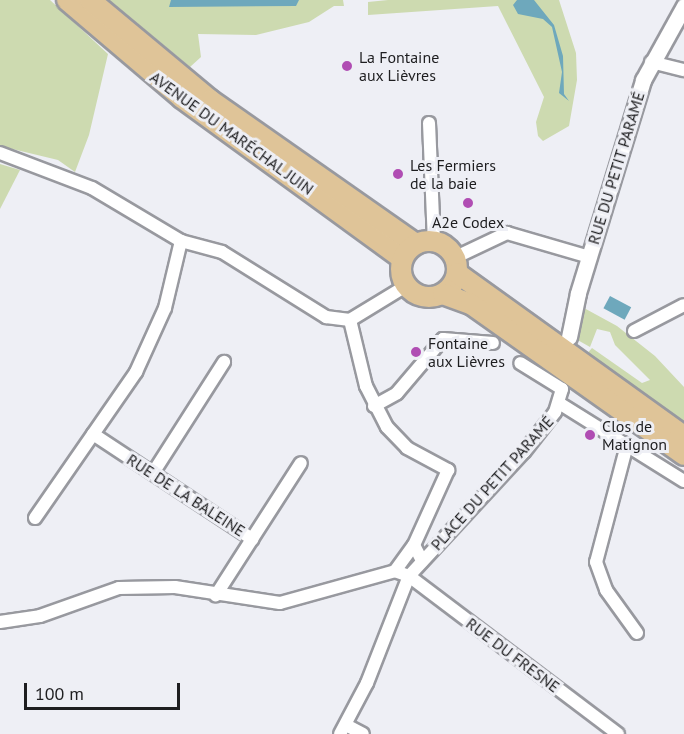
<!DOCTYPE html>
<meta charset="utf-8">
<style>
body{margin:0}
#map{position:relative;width:684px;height:734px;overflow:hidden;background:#eeeff5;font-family:"PT Sans",sans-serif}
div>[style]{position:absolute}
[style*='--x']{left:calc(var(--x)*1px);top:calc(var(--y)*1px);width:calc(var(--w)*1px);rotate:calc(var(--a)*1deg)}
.green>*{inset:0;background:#cddab0}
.water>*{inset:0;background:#6ea8bc;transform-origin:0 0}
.roads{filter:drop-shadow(2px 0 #98999f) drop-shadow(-2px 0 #98999f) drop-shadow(0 2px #98999f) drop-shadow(0 -2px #98999f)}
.minor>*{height:12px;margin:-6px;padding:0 6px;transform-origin:6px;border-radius:6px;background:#fff}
.tertiary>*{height:15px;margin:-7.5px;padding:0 7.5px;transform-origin:7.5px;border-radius:7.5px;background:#fff}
.primary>*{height:20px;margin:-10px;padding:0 10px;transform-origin:10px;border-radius:10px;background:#dfc498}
.primary>.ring{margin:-10px;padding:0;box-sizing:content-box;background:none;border:20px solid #dfc498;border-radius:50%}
.dots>*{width:16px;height:16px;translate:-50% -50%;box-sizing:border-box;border:3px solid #eeeff5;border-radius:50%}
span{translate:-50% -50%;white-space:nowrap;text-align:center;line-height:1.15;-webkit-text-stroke:6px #eeeff5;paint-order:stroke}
.poi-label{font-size:16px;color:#1e1e20}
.left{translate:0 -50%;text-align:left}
.street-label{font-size:16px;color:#1e1e20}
.scale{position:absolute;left:24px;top:683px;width:156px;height:27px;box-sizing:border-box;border:3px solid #1e1e20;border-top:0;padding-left:8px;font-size:18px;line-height:21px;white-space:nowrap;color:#1e1e20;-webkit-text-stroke:4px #eeeff5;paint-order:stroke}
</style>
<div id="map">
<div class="green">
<div style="clip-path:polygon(0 0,50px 0,108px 54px,89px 135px,75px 172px,58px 160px,0 146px)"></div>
<div style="clip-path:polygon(109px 0,343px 0,344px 6px,334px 6px,309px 22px,256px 35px,198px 34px,201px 57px,190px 67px)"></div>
<div style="clip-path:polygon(388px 0,559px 0,576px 53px,577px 80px,569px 126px,543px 141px,538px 136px,536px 122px,544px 97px,498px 6px,368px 15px,368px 2px)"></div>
<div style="clip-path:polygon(0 164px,20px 170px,0 209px)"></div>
<div style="clip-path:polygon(584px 308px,617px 326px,655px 356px,684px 387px,684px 428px,584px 357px,592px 348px,642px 383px,650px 380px,615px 345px,610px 332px,597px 329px,590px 347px,574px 338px)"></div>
</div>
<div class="water">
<div style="clip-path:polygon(171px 0,299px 0,296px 6px,169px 7px)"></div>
<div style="clip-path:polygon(517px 0,534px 0,554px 25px,563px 56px,564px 94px,569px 101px,559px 93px,562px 72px,552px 27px,543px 19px,518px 14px,513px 5px)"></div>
<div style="left:610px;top:296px;width:24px;height:14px;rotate:28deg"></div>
</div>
<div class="roads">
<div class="minor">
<div style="--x:651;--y:62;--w:34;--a:14"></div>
<div style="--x:429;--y:123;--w:119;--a:87.6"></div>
<div style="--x:0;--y:153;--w:98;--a:20.8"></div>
<div style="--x:92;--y:188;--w:104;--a:30.8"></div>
<div style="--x:181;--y:241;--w:42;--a:15"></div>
<div style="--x:222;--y:252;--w:123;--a:32"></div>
<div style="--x:326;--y:317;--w:24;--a:7"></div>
<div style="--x:350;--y:320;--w:66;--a:-31.3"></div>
<div style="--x:454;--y:258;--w:59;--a:-25.3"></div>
<div style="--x:507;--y:233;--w:85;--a:16.3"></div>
<div style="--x:350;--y:320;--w:68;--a:76.4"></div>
<div style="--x:366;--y:386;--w:46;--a:62.9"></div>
<div style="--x:387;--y:427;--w:29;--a:46"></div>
<div style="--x:407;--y:448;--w:47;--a:28.2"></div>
<div style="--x:448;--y:470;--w:82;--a:114.4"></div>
<div style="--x:414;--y:545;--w:18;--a:63"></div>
<div style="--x:634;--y:331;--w:56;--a:-27.5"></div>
<div style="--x:559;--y:403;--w:147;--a:32"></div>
<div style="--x:374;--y:406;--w:26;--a:-29"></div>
<div style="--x:397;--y:393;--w:71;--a:-49.6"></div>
<div style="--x:443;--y:339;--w:50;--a:4.6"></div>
<div style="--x:93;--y:434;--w:191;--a:33.4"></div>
<div style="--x:252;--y:539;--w:67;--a:122.7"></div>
<div style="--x:627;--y:445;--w:121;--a:104.8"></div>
<div style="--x:596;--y:562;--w:30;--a:70"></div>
<div style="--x:606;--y:590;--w:53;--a:54.2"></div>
<div style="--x:153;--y:473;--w:132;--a:-57.4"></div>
<div style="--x:35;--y:518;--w:178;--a:-55.3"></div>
<div style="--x:136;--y:372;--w:70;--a:-65.6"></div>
<div style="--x:165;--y:308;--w:69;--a:-76.6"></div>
<div style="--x:252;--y:539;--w:90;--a:-57.2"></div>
<div style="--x:395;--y:571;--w:32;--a:-54"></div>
<div style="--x:0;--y:622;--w:40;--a:-8.5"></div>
<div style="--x:40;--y:616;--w:84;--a:-19.5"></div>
<div style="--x:119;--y:588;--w:56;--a:-1"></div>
<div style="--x:175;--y:587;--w:106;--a:8.7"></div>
<div style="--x:280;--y:603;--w:119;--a:-15.5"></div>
<div style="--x:395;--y:571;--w:15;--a:20"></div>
<div style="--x:409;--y:576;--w:262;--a:37.1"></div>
<div style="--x:346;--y:725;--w:19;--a:28"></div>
<div style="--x:340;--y:734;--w:58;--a:-62.1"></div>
<div style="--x:367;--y:683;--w:115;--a:-68.6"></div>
<div style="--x:409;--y:576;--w:169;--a:-47.2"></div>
<div style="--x:524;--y:452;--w:51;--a:-52.2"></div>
<div style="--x:555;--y:412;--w:24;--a:-73"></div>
<div style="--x:562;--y:389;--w:49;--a:-148.2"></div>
</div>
<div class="tertiary">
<div style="--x:569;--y:337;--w:45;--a:-78.4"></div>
<div style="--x:578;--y:293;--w:223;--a:-73"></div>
<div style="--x:643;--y:80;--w:85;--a:-61"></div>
</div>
<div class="primary">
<div style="--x:67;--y:0;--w:151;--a:40.4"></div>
<div style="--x:182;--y:98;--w:273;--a:36.1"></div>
<div style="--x:90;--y:0;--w:156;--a:39.8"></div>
<div style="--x:210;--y:100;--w:251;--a:35"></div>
<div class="ring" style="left:401px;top:241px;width:36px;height:36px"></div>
<div style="--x:457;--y:273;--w:279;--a:35.7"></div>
<div style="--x:443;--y:294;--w:30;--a:20"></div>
<div style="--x:471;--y:304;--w:261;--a:35.3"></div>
</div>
</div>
<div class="dots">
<div style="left:347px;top:66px;background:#b04db3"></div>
<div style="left:398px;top:174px;background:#b04db3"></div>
<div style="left:468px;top:203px;background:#b04db3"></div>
<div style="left:416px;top:352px;background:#b04db3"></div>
<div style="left:590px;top:435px;background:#b04db3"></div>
</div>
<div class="poi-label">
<span class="left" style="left:359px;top:66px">La Fontaine<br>aux Lièvres</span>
<span class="left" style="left:410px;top:174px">Les Fermiers<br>de la baie</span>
<span style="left:468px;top:222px">A2e Codex</span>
<span class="left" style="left:428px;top:352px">Fontaine<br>aux Lièvres</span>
<span class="left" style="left:602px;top:435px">Clos de<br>Matignon</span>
</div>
<div class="street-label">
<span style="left:232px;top:133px;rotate:36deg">AVENUE DU MARÉCHAL JUIN</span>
<span style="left:616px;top:168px;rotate:-73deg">RUE DU PETIT PARAMÉ</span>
<span style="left:492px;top:483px;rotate:-48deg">PLACE DU PETIT PARAMÉ</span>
<span style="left:186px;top:495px;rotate:33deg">RUE DE LA BALEINE</span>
<span style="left:513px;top:655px;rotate:37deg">RUE DU FRESNE</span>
</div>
<div class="scale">100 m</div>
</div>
